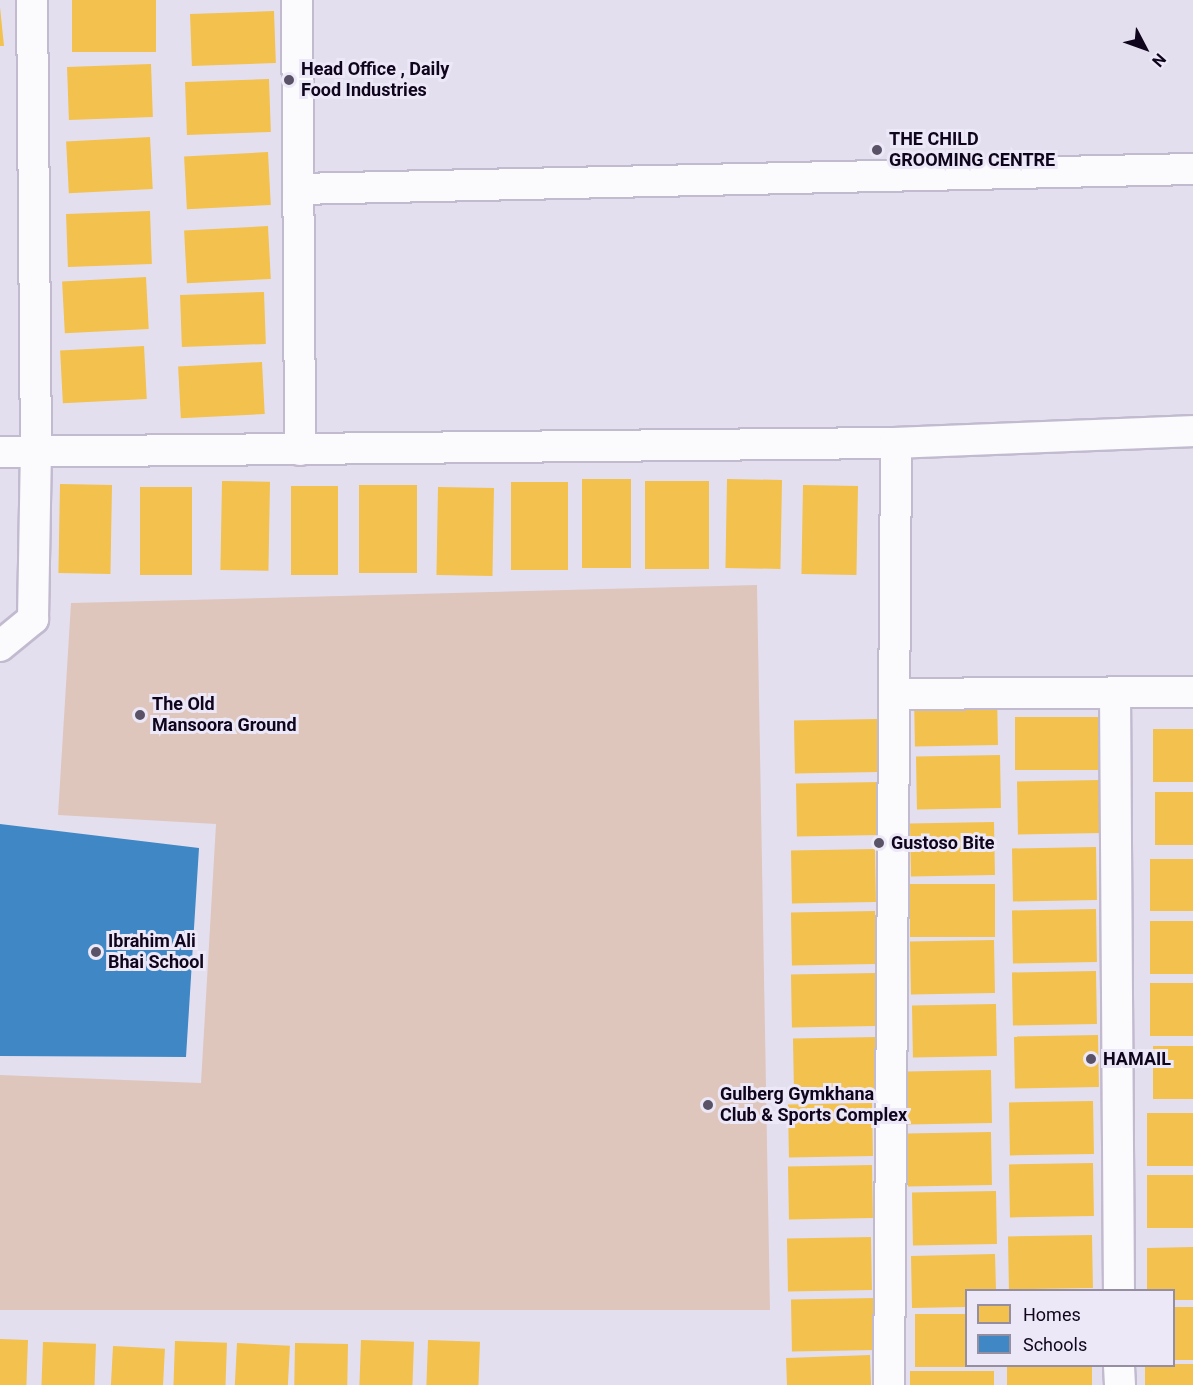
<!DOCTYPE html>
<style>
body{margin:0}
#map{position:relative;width:1193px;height:1385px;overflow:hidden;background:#e4dfef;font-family:Roboto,sans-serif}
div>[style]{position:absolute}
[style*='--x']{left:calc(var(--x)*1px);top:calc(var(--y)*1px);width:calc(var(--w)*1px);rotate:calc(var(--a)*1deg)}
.green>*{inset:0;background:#dec6bc}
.homes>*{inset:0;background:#f2c14e;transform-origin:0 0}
.schools>*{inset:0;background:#3f88c5}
.roads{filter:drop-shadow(2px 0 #c2bacf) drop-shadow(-2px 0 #c2bacf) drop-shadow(0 2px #c2bacf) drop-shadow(0 -2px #c2bacf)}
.minor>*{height:30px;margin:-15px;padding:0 15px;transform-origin:15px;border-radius:15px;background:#fbfafd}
.dots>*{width:16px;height:16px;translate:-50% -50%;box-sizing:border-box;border:3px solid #ede8f7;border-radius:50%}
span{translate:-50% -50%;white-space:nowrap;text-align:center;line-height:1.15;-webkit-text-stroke:6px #ede8f7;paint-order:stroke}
.poi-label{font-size:18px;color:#0f061d;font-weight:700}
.left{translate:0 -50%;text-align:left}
.legend{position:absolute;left:965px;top:1289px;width:210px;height:78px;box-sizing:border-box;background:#ede8f7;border:2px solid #948ea0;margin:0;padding:8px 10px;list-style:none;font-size:18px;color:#0f061d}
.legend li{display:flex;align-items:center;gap:12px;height:30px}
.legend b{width:30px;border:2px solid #948ea0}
.north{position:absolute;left:1115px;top:18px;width:60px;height:60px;-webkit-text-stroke:4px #ede8f7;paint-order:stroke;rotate:131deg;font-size:16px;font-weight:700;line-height:24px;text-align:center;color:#0f061d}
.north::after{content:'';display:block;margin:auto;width:21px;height:27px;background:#0f061d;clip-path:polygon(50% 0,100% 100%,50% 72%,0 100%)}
</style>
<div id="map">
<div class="green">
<div style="clip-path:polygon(757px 585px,770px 1310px,0 1310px,0 1075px,201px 1083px,216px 824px,58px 815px,71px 603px)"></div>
</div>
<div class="homes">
<div style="left:72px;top:0;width:84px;height:52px"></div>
<div style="clip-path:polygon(0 7px,4px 46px,0 46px)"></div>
<div style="left:274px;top:11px;width:52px;height:84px;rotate:88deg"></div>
<div style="left:151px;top:64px;width:53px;height:84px;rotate:88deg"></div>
<div style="left:269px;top:79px;width:53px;height:84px;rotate:88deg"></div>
<div style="left:150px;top:137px;width:52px;height:84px;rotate:87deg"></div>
<div style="left:268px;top:152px;width:53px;height:84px;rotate:87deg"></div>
<div style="left:150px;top:211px;width:53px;height:84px;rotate:88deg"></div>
<div style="left:268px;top:226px;width:53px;height:84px;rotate:87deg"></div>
<div style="left:146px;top:277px;width:52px;height:84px;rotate:87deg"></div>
<div style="left:264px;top:292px;width:52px;height:84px;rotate:88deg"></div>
<div style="left:144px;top:346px;width:53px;height:84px;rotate:87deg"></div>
<div style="left:262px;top:362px;width:52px;height:84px;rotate:87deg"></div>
<div style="left:582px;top:479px;width:49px;height:89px"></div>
<div style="left:727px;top:479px;width:55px;height:89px;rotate:1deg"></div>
<div style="left:222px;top:481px;width:48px;height:89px;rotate:1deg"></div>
<div style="left:645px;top:481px;width:64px;height:88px"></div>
<div style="left:511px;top:482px;width:57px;height:88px"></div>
<div style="left:60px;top:484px;width:52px;height:89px;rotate:1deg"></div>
<div style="left:359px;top:485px;width:58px;height:88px"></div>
<div style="left:803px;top:485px;width:55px;height:89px;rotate:1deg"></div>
<div style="left:291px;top:486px;width:47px;height:89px"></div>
<div style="left:140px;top:487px;width:52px;height:88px"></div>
<div style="left:438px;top:487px;width:56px;height:88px;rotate:1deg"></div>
<div style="left:997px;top:692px;width:53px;height:83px;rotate:89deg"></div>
<div style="left:1099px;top:717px;width:53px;height:84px;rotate:90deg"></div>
<div style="left:878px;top:719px;width:53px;height:84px;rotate:89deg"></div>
<div style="left:1193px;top:729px;width:53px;height:40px;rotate:90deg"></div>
<div style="left:1000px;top:755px;width:53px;height:84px;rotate:89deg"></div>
<div style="left:1101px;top:780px;width:53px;height:84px;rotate:89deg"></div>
<div style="left:880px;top:782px;width:53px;height:84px;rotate:89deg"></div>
<div style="left:1193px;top:792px;width:53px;height:38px;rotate:90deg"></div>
<div style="left:994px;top:822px;width:53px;height:84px;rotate:89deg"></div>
<div style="left:1096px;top:847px;width:53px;height:84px;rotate:89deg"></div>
<div style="left:875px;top:849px;width:53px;height:84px;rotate:89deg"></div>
<div style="left:1193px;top:859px;width:52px;height:43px;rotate:90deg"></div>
<div style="left:995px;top:884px;width:53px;height:85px;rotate:90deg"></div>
<div style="left:1096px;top:909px;width:53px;height:84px;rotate:89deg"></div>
<div style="left:875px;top:911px;width:53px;height:84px;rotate:89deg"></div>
<div style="left:1193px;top:921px;width:53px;height:43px;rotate:90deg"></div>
<div style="left:994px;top:940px;width:53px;height:84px;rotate:89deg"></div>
<div style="left:1096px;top:971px;width:53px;height:84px;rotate:89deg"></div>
<div style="left:875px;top:973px;width:53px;height:84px;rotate:89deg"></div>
<div style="left:1193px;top:983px;width:53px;height:43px;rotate:90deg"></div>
<div style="left:996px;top:1004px;width:52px;height:84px;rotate:89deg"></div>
<div style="left:1098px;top:1035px;width:52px;height:84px;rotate:89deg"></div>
<div style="left:877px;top:1037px;width:52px;height:84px;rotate:89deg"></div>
<div style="left:1193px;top:1046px;width:53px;height:40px;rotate:90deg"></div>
<div style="left:991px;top:1070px;width:53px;height:84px;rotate:89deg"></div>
<div style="left:1093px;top:1101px;width:53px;height:84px;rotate:89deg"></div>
<div style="left:872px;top:1103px;width:53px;height:84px;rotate:89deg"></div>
<div style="left:1193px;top:1113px;width:53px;height:46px;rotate:90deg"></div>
<div style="left:991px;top:1132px;width:53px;height:84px;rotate:89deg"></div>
<div style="left:1093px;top:1163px;width:53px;height:84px;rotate:89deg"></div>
<div style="left:872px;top:1165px;width:53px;height:84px;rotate:89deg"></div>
<div style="left:1193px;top:1175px;width:53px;height:46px;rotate:90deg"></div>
<div style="left:996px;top:1191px;width:53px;height:84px;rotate:89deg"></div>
<div style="left:1092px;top:1235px;width:53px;height:84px;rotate:89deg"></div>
<div style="left:871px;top:1237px;width:53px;height:84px;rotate:89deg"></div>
<div style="clip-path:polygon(1193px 1247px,1193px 1300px,1174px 1300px,1174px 1290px,1147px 1290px,1147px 1248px)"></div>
<div style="clip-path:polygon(995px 1254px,996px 1290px,966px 1290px,966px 1307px,912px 1308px,911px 1256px)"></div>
<div style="left:875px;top:1298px;width:52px;height:84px;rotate:89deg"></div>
<div style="left:1174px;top:1307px;width:19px;height:53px"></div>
<div style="left:966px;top:1314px;width:53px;height:51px;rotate:90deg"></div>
<div style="left:0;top:1339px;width:28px;height:46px;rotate:2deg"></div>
<div style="left:361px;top:1340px;width:53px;height:45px;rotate:2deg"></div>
<div style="left:428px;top:1340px;width:52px;height:45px;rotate:2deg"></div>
<div style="left:175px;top:1341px;width:52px;height:44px;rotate:2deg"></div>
<div style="left:43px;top:1342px;width:53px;height:43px;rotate:2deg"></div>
<div style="left:237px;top:1343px;width:53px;height:42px;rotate:3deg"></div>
<div style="left:295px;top:1343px;width:53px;height:42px;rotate:1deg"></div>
<div style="left:113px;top:1346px;width:52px;height:39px;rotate:3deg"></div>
<div style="left:870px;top:1355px;width:30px;height:84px;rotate:88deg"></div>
<div style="left:1193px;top:1364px;width:21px;height:48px;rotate:90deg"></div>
<div style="left:1007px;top:1366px;width:85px;height:19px"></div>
<div style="left:994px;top:1371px;width:14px;height:84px;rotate:90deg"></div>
</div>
<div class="schools">
<div style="clip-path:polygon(0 824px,199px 848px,186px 1057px,0 1056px)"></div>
</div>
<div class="roads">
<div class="minor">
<div style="--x:297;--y:0;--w:450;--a:89.6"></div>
<div style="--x:298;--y:189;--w:895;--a:-1.28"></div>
<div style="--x:0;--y:452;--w:896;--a:-0.58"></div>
<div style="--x:896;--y:443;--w:297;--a:-2.3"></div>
<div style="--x:0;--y:646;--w:43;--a:-39.3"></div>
<div style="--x:33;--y:619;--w:166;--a:-89"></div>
<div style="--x:36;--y:453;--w:453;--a:-90.5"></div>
<div style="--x:1115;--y:692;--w:598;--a:89.62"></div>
<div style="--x:894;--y:694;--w:299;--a:-0.4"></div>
<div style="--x:1119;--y:1366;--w:19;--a:87"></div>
<div style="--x:889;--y:1385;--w:942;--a:-89.57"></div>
</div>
</div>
<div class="dots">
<div style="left:289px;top:80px;background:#5a5266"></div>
<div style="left:877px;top:150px;background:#5a5266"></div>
<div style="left:140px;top:715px;background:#5a5266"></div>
<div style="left:879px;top:843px;background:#5a5266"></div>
<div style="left:96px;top:952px;background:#5a5266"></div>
<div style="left:1091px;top:1059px;background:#5a5266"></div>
<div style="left:708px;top:1105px;background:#5a5266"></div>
</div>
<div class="poi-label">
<span class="left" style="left:301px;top:80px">Head Office , Daily<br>Food Industries</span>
<span class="left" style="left:889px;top:150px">THE CHILD<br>GROOMING CENTRE</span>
<span class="left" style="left:152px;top:715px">The Old<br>Mansoora Ground</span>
<span class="left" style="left:891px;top:843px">Gustoso Bite</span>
<span class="left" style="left:108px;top:952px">Ibrahim Ali<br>Bhai School</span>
<span class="left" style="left:1103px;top:1059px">HAMAIL</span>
<span class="left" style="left:720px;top:1105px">Gulberg Gymkhana<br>Club &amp; Sports Complex</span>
</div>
<ul class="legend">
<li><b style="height:16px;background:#f2c14e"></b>Homes</li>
<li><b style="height:16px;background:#3f88c5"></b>Schools</li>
</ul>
<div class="north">N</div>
</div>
